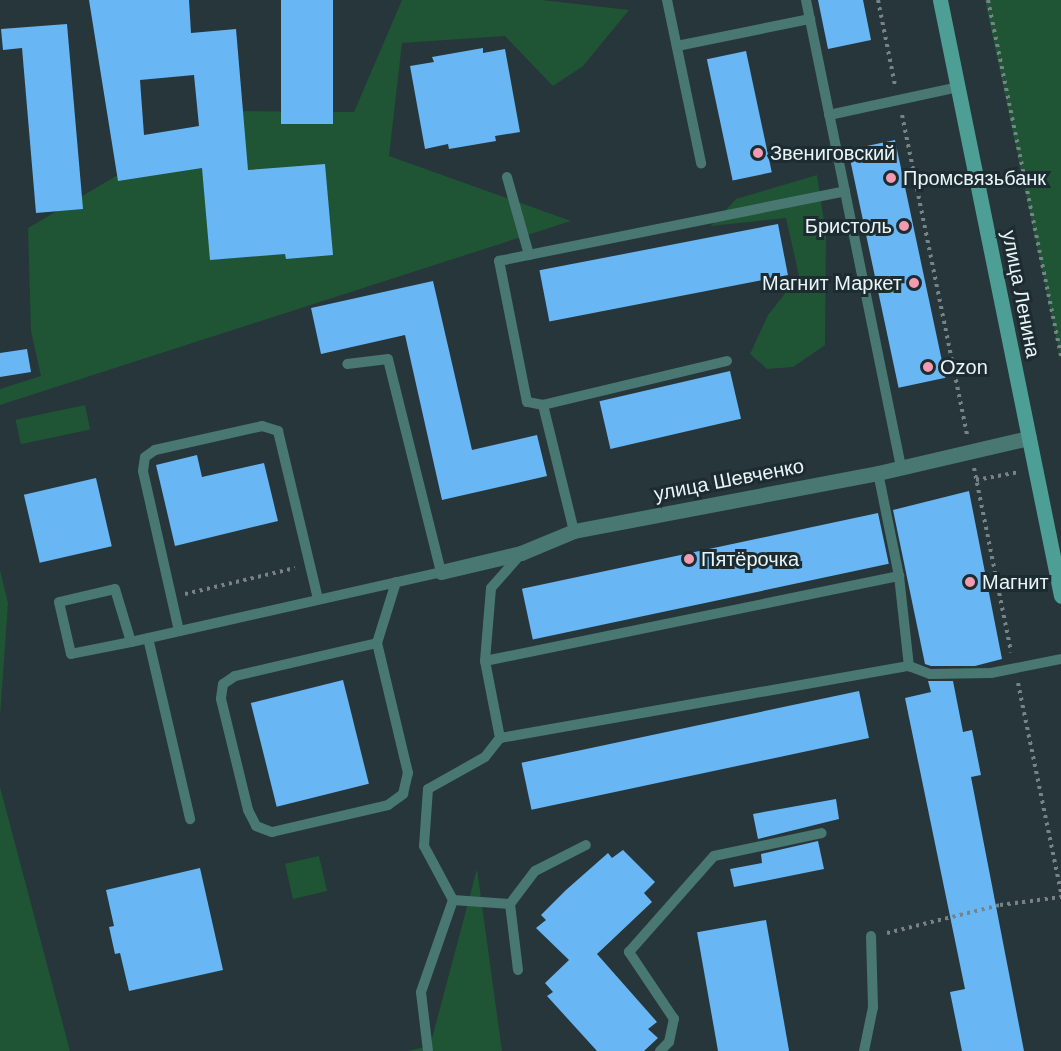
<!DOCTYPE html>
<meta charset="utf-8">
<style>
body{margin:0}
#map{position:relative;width:1061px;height:1051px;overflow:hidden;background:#26363b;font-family:Helvetica,sans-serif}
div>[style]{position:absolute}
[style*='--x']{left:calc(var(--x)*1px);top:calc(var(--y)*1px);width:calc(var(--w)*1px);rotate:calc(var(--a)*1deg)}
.green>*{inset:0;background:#1f5435;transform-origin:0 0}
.building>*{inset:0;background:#68b6f4;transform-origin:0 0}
.path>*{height:4px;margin-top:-2px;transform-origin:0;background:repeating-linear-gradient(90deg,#768488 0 3px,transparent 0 7.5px)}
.service>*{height:10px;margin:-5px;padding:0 5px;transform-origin:5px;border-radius:5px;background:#487871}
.minor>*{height:15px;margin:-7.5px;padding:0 7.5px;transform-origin:7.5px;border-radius:7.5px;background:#487871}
.secondary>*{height:15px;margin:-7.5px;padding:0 7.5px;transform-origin:7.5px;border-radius:7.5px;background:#4d9e94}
.dots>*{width:16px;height:16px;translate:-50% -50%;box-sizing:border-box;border:3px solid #1c2c30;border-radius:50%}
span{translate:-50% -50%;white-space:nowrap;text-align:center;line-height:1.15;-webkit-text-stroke:6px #1c2c30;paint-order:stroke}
.poi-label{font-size:20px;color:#eaf5f7}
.left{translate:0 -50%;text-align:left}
.right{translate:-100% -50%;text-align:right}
.street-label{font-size:20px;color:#eaf5f7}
</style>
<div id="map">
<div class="green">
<div style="clip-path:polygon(402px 0,542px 0,629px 10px,583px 66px,553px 86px,505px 36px,402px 43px,389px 156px,571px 221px,0 405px,0 389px,41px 376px,31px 331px,28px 228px,226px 111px,354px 112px)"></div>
<div style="clip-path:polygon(985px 0,1061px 0,1061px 360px)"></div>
<div style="clip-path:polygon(817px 175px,826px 234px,825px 345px,793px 367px,767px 369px,750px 354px,768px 315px,799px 276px,786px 218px,711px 226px,736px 199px)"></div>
<div style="left:85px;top:405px;width:25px;height:71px;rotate:78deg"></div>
<div style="clip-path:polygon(0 570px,8px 603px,0 717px)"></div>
<div style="clip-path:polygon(0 787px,70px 1051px,0 1051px)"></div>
<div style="left:319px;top:856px;width:36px;height:35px;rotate:77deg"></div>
<div style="clip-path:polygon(477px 869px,502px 1051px,407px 1051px,430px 1046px)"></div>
</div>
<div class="building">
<div style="clip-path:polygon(evenodd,89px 0,189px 0,191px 33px,236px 29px,248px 170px,325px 164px,333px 255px,286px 259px,285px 254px,210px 260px,202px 168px,118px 181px,89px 0,194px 75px,199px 126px,144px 135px,140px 80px,194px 75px)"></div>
<div style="left:281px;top:0;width:52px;height:124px"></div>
<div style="clip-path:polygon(818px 0,863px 0,871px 40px,828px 49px)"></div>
<div style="clip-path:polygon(67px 24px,83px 209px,36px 213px,22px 48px,3px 50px,1px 29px)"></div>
<div style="clip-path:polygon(483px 48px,483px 53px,505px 49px,520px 132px,495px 136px,496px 141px,449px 149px,448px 144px,425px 149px,410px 66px,434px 62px,432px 57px)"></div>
<div style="left:746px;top:51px;width:124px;height:40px;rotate:78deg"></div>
<div style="left:895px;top:140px;width:243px;height:48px;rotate:78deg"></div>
<div style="left:778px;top:224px;width:52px;height:243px;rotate:79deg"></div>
<div style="clip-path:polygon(433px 281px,472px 450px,537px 435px,547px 476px,442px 500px,405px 335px,321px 354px,311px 308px)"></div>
<div style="clip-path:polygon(27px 349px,31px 372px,0 377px,0 353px)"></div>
<div style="left:730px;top:371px;width:49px;height:134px;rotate:77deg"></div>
<div style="clip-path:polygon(197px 455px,202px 477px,264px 463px,278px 521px,175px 546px,156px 465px)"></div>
<div style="left:96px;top:478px;width:70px;height:74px;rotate:77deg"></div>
<div style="clip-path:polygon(969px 491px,1002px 659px,975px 666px,931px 666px,925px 664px,893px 510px)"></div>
<div style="left:878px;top:513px;width:52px;height:364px;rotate:78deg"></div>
<div style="left:343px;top:680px;width:107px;height:95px;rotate:76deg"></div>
<div style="clip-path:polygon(928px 681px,953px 681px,963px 732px,972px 730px,981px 775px,971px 777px,1024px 1051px,962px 1051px,950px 992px,965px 989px,905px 698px,931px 692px)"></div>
<div style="left:859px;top:691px;width:48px;height:345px;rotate:78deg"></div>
<div style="clip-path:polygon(836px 799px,839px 819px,758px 839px,753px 814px)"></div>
<div style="clip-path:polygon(818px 841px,824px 869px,734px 887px,730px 869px,762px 863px,761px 854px)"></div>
<div style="clip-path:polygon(623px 850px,655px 882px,644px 893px,652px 902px,597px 954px,657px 1022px,648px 1029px,658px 1038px,644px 1051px,597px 1051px,547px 996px,553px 992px,545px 983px,569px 960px,536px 928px,546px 920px,541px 915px,566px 890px,608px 853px,612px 858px)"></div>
<div style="clip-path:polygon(200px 868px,223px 970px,129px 991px,120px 953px,115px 954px,109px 927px,114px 926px,106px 890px)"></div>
<div style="left:766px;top:920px;width:133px;height:70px;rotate:80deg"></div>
</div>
<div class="path">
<div style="--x:878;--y:0;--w:87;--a:78.7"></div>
<div style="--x:988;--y:0;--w:364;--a:78.4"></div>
<div style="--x:902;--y:115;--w:326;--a:78.5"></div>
<div style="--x:974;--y:468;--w:188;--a:78.6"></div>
<div style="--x:976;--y:480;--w:44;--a:-10.5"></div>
<div style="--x:185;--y:594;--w:113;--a:-13.3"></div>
<div style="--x:1018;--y:683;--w:214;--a:78.4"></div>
<div style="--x:887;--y:933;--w:116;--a:-13.9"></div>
<div style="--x:1000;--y:905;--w:62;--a:-7.5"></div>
</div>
<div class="service">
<div style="--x:667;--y:0;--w:167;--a:78.2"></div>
<div style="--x:806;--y:0;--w:477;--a:78.5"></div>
<div style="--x:677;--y:46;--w:136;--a:-11.5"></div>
<div style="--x:829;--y:115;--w:132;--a:-12.2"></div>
<div style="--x:507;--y:177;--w:81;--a:74.2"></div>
<div style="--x:727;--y:361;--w:189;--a:166.6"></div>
<div style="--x:543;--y:405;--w:16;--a:-169"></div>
<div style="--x:527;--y:402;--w:144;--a:-101.2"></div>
<div style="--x:499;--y:261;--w:353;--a:-11.4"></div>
<div style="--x:543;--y:405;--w:130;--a:76.2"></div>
<div style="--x:899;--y:576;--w:91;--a:83.7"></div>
<div style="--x:179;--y:631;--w:164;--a:-102.7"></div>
<div style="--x:143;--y:471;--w:14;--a:-82"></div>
<div style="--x:145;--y:457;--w:12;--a:-35"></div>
<div style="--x:155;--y:450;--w:110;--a:-12.6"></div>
<div style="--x:262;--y:426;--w:17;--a:17"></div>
<div style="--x:278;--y:431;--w:173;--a:76.6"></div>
<div style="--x:148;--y:638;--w:186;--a:76.9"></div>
<div style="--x:131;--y:642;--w:61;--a:168.7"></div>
<div style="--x:71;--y:654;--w:53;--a:-103"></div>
<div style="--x:59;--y:602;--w:57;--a:-13.1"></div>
<div style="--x:115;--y:589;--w:55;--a:73.2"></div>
<div style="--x:131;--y:642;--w:318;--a:-12.7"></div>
<div style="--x:441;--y:572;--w:219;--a:-104"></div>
<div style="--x:388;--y:359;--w:41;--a:173"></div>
<div style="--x:377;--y:643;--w:146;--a:166.9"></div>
<div style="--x:235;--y:676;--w:14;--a:146"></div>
<div style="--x:223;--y:684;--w:15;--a:98"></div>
<div style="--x:221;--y:699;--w:114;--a:76.3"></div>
<div style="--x:248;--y:810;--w:18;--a:63"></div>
<div style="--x:256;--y:826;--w:17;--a:21"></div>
<div style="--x:272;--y:832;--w:119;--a:-13.1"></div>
<div style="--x:388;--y:805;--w:19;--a:-36"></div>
<div style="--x:403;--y:794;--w:22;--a:-77"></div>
<div style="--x:408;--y:773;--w:134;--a:-103.4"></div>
<div style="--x:377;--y:643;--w:64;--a:-72.7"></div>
<div style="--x:485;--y:661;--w:73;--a:-85.3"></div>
<div style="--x:491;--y:588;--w:45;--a:-48.6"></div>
<div style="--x:500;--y:738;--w:78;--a:-101"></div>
<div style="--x:485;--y:661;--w:423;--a:-11.6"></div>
<div style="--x:899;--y:576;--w:105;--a:-101.5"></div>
<div style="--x:453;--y:900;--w:57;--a:4"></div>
<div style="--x:518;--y:970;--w:66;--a:-96.9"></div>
<div style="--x:510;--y:904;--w:41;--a:-52.9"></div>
<div style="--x:535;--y:871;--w:57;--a:-27"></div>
<div style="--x:428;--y:1051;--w:59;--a:-96.8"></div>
<div style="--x:421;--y:992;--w:97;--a:-70.8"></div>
<div style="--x:453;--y:900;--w:61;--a:-118.2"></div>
<div style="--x:424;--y:846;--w:57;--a:-86"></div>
<div style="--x:428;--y:789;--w:65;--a:-29.3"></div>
<div style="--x:485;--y:757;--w:24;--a:-52"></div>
<div style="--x:500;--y:738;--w:415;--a:-10"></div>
<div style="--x:909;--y:666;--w:22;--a:21"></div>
<div style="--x:930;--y:674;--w:61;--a:-0.9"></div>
<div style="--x:991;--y:673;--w:71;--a:-11.3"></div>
<div style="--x:660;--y:1051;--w:13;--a:-45"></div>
<div style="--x:669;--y:1042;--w:24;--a:-78"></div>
<div style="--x:674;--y:1019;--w:81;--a:-123.9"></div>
<div style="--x:629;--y:952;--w:128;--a:-48.5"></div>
<div style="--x:714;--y:856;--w:110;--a:-12"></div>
<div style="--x:864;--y:1051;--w:45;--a:-78.4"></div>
<div style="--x:873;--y:1007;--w:71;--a:-91.6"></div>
</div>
<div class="minor">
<div style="--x:441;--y:572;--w:82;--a:-13.4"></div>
<div style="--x:521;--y:553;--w:57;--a:-22.5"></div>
<div style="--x:574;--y:531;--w:309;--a:-10.8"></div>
<div style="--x:878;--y:473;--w:155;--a:-13.1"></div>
</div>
<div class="secondary">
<div style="--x:940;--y:0;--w:608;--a:78.52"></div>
</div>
<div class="dots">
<div style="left:758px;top:153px;background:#f29ab0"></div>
<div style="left:891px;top:178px;background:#f29ab0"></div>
<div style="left:904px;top:226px;background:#f29ab0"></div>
<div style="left:914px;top:283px;background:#f29ab0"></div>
<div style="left:928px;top:367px;background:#f29ab0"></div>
<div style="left:689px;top:559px;background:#f29ab0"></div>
<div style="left:970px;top:582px;background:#f29ab0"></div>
</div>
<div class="poi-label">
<span class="left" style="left:770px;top:153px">Звениговский</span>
<span class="left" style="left:903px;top:178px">Промсвязьбанк</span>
<span class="right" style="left:892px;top:226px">Бристоль</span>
<span class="right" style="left:902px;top:283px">Магнит Маркет</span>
<span class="left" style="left:940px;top:367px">Ozon</span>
<span class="left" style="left:701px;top:559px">Пятёрочка</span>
<span class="left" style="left:982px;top:582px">Магнит</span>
</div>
<div class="street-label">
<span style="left:1021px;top:294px;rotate:79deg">улица Ленина</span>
<span style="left:729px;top:480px;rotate:-11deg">улица Шевченко</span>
</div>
</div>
